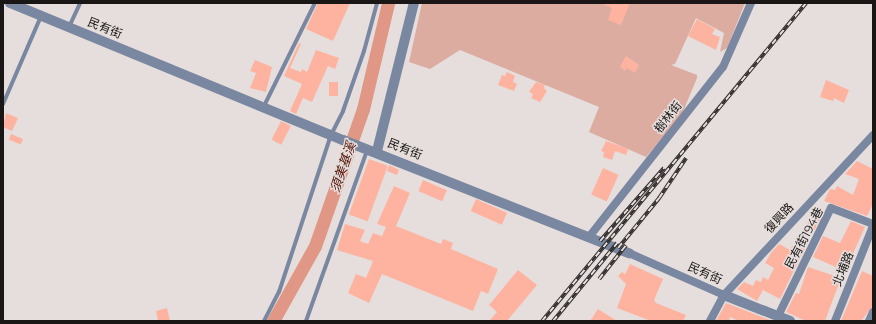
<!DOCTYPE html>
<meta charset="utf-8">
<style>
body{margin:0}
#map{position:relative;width:876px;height:324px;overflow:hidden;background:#e6dedc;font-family:Montserrat,"Noto Sans TC",sans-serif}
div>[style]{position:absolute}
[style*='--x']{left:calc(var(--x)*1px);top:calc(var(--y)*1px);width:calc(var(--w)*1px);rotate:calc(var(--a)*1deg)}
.green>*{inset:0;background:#dcaca0}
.river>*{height:13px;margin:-6.5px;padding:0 6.5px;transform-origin:6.5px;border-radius:6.5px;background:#e09785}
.building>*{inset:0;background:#feb3a0;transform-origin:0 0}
.service>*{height:4px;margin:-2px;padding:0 2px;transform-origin:2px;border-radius:2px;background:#7a87a1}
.minor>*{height:8px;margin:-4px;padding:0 4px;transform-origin:4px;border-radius:4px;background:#7a87a1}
.tertiary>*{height:10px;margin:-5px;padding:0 5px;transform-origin:5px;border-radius:5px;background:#7a87a1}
.rail>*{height:3.5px;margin-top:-1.75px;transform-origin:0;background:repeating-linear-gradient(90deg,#e6dedc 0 6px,#302c2b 0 12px);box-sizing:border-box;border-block:1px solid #302c2b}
span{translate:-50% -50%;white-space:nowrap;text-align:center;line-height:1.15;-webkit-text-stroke:3px #e6dedc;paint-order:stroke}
.street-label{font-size:12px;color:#191615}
.water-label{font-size:13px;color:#511103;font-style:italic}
.frame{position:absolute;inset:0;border:4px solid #191615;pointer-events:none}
</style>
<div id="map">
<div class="green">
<div style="clip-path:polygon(422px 3px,745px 3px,727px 48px,720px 52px,724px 33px,696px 18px,675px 64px,671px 65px,697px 75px,697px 78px,682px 114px,646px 157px,589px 132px,599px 107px,460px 50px,430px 69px,409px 62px)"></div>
</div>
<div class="river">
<div style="--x:273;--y:321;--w:86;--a:-60.8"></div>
<div style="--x:315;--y:246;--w:145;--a:-70.7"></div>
<div style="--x:363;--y:109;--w:109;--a:-76.7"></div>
</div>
<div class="building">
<div style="clip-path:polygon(318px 3px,350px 3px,333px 41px,306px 29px)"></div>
<div style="clip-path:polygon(601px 3px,630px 3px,621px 25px,608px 20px,612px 8px)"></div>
<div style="clip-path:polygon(697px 19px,715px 29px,712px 34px,720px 37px,716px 50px,688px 36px)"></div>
<div style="clip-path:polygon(299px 43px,301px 44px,290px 68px,301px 72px,302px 69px,307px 72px,316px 50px,339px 58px,335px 69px,328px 66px,312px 102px,303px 98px,296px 114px,290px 111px,302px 84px,284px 76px)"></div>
<div style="clip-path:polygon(626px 56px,639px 65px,635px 73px,627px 68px,625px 71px,620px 67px)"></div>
<div style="clip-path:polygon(255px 60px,272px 67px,266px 92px,250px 88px,256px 73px,250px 71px)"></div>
<div style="clip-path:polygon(507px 72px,515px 76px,513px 82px,517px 84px,514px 91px,498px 85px,502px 75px,505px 76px)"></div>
<div style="clip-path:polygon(826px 80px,849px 90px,844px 103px,834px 98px,833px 101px,820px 97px)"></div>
<div style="left:338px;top:82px;width:14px;height:9px;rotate:90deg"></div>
<div style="clip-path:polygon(536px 82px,545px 85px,544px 88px,547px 91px,540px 102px,531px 98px,533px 94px,529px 92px)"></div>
<div style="clip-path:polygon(6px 113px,18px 118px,12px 131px,3px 127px)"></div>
<div style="left:281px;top:121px;width:11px;height:21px;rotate:27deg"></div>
<div style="left:11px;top:134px;width:13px;height:6px;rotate:23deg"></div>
<div style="clip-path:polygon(606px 141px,628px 149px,626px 155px,615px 151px,612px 160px,603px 157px,604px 152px,601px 151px)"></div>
<div style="left:369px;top:159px;width:20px;height:59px;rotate:20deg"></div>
<div style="clip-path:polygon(857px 161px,873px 169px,873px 204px,867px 216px,824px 201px,830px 189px,835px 190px,837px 186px,853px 195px,859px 179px,845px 174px)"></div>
<div style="clip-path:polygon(389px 165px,399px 170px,397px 175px,387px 171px)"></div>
<div style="left:603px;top:168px;width:17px;height:29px;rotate:24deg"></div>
<div style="left:423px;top:180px;width:26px;height:12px;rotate:23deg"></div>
<div style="clip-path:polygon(394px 186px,410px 193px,396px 226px,441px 244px,443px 239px,453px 243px,451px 249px,498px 269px,488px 294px,481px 291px,473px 311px,382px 274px,369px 303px,348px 293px,356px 274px,366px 278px,373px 261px,337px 250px,345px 224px,365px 230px,360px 241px,368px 244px,373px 233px,382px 236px,386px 227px,377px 224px)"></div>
<div style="left:476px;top:199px;width:34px;height:13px;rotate:24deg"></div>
<div style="left:812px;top:215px;width:9px;height:12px;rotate:27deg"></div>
<div style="clip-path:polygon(851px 221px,865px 227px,845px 271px,813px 257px,823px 236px,840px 243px)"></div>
<div style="clip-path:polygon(801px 238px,808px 242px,780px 299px,763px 290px,757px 301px,737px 289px,744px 282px,753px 286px,756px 280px,761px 282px,763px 277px,768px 280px,774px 268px,765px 263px,771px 253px,779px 244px,790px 250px,792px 246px,795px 248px)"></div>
<div style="clip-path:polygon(630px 264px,663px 279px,654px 300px,656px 303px,686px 315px,683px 321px,651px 321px,617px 308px,626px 284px,618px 276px,622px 272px,625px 274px)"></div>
<div style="clip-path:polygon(808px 267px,841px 278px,825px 321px,806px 321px,786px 312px,796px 293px,799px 294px)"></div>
<div style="clip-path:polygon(518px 270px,537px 285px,507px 321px,489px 321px,497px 312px,489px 305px)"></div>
<div style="clip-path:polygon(862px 271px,873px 276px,872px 307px,861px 321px,841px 321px)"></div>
<div style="clip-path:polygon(726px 303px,772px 321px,739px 321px,730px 317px,729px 321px,716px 321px)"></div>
<div style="clip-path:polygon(167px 308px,170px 321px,158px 321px,156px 311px)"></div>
<div style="clip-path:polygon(598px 309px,617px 321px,590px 321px)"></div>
</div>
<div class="service">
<div style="--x:69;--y:27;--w:26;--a:-65"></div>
<div style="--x:3;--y:104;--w:96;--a:-66.6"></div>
<div style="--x:264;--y:106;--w:115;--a:-63.7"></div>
<div style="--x:264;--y:321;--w:33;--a:-63"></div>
<div style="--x:279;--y:292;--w:165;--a:-71.7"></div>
<div style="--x:331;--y:135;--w:27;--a:-63"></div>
<div style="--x:343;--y:111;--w:64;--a:-70.7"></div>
<div style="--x:364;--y:51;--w:50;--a:-74.8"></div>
<div style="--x:306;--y:321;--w:181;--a:-70.3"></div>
</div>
<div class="minor">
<div style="--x:589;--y:237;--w:216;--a:-51.8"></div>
<div style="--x:723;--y:67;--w:70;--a:-66.4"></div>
<div style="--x:629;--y:253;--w:104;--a:23.9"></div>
<div style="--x:778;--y:316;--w:120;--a:-63.9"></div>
<div style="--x:831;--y:208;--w:45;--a:20.9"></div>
<div style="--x:710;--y:321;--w:30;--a:-62"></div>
<div style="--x:724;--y:295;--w:219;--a:-47"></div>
<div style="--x:835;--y:321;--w:102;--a:-68.2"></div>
<div style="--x:869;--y:321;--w:10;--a:-66"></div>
</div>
<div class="tertiary">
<div style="--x:10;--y:3;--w:360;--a:22.4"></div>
<div style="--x:343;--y:140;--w:308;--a:21.6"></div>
<div style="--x:377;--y:151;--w:153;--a:-76"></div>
<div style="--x:724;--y:295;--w:71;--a:21.5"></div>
</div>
<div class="rail">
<div style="--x:600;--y:241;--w:97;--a:-48.8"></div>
<div style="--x:618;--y:248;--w:65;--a:-50.6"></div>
<div style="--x:659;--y:198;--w:48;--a:-56"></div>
<div style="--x:599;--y:279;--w:43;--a:-51.5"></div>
<div style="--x:542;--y:321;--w:413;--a:-50.3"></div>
<div style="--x:553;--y:321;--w:101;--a:-50.6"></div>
</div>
<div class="street-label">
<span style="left:105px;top:28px;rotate:22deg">民有街</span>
<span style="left:668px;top:117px;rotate:-52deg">樹林街</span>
<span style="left:405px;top:149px;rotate:22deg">民有街</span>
<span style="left:779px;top:218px;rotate:-47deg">復興路</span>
<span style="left:804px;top:238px;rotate:-62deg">民有街194巷</span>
<span style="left:843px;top:269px;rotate:-68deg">北埔路</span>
<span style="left:705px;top:273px;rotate:24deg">民有街</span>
</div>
<div class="water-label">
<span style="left:343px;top:167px;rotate:-71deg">須美基溪</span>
</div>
<div class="frame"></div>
</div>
